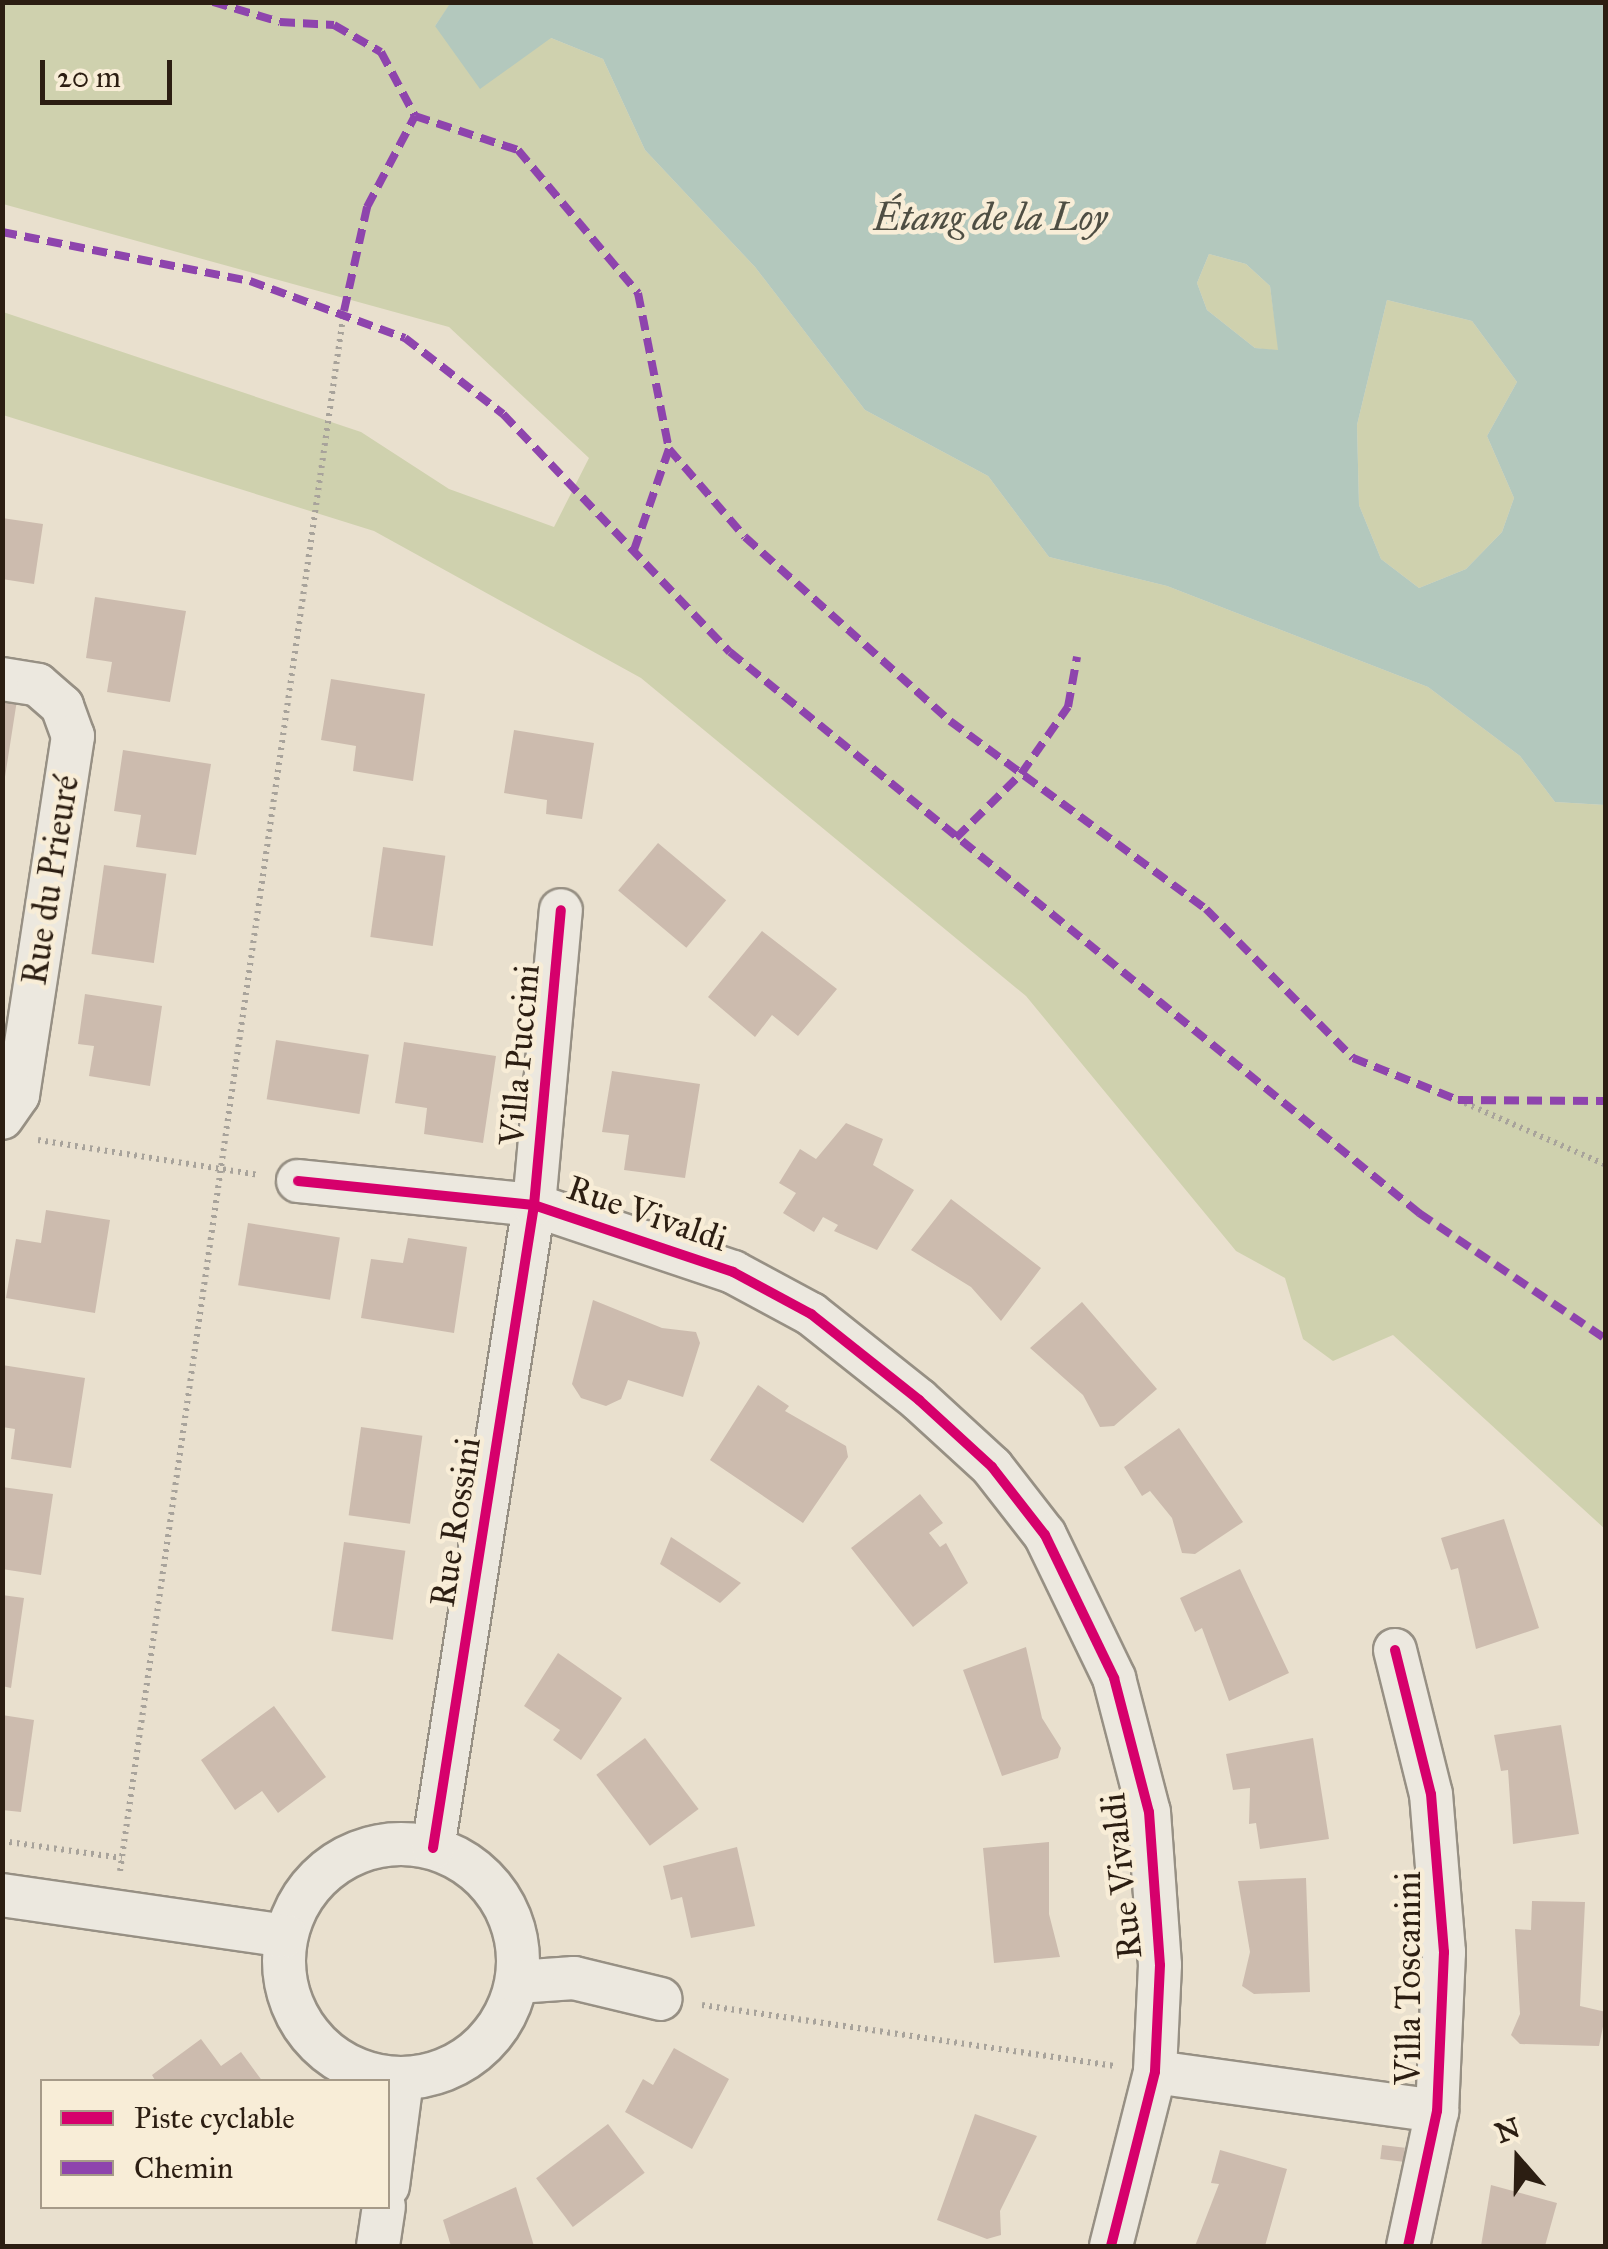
<!DOCTYPE html>
<meta charset="utf-8">
<style>
body{margin:0}
#map{position:relative;width:1608px;height:2249px;overflow:hidden;background:#e9e0ce;font-family:"IM FELL Great Primer",serif}
div>[style]{position:absolute}
[style*='--x']{left:calc(var(--x)*1px);top:calc(var(--y)*1px);width:calc(var(--w)*1px);rotate:calc(var(--a)*1deg)}
.green>*{inset:0;background:#cfd1ae}
.water>*{inset:0;background:#b3c8bd}
.building>*{inset:0;background:#ccbbae;transform-origin:0 0}
.path>*{height:6px;margin-top:-3px;transform-origin:0;background:repeating-linear-gradient(90deg,#a8a39b 0 2.5px,transparent 0 7.5px)}
.roads{filter:drop-shadow(2px 0 #979084) drop-shadow(-2px 0 #979084) drop-shadow(0 2px #979084) drop-shadow(0 -2px #979084)}
.street>*{height:42px;margin:-21px;padding:0 21px;transform-origin:21px;border-radius:21px;background:#ece8df}
.street>.ring{margin:-21px;padding:0;box-sizing:content-box;background:none;border:42px solid #ece8df;border-radius:50%}
.quiet>*{height:8px;margin-top:-4px;transform-origin:0;background:repeating-linear-gradient(90deg,#8e44ad 0 15px,transparent 0 23px)}
.cycleway>*{height:10px;margin:-5px;padding:0 5px;transform-origin:5px;border-radius:5px;background:#d6006c}
span{translate:-50% -50%;white-space:nowrap;text-align:center;line-height:1.15;-webkit-text-stroke:9px #f8edd7;paint-order:stroke}
.street-label{font-size:35px;color:#2c1e12}
.water-label{font-size:38px;color:#4e4e43;font-style:italic}
.frame{position:absolute;inset:0;border:5px solid #2c1e12;pointer-events:none}
.legend{position:absolute;left:40px;top:2079px;width:350px;height:130px;box-sizing:border-box;background:#f8edd7;border:2px solid #a69a88;margin:0;padding:12px 18px;list-style:none;font-size:30px;color:#2c1e12}
.legend li{display:flex;align-items:center;gap:20px;height:50px}
.legend b{width:50px;border:2px solid #a69a88}
.north{position:absolute;left:1468px;top:2109px;width:100px;height:100px;-webkit-text-stroke:8px #f8edd7;paint-order:stroke;rotate:340deg;font-size:28px;font-weight:700;line-height:40px;text-align:center;color:#2c1e12}
.north::after{content:'';display:block;margin:auto;width:35px;height:45px;background:#2c1e12;clip-path:polygon(50% 0,100% 100%,50% 72%,0 100%)}
.scale{position:absolute;left:40px;top:60px;width:132px;height:45px;box-sizing:border-box;border:5px solid #2c1e12;border-top:0;padding-left:12px;font-size:30px;line-height:35px;white-space:nowrap;color:#2c1e12;-webkit-text-stroke:8px #f8edd7;paint-order:stroke}
</style>
<div id="map">
<div class="green">
<div style="clip-path:polygon(3px 3px,451px 3px,435px 26px,551px 38px,603px 59px,645px 150px,755px 267px,865px 410px,988px 476px,1049px 557px,1167px 586px,1428px 687px,1520px 756px,1555px 802px,1605px 805px,1605px 1529px,1393px 1335px,1333px 1361px,1303px 1339px,1285px 1278px,1236px 1251px,1026px 996px,641px 678px,374px 531px,3px 415px,3px 312px,361px 432px,449px 489px,554px 527px,589px 458px,449px 327px,3px 204px)"></div>
<div style="clip-path:polygon(1209px 254px,1246px 264px,1270px 286px,1279px 351px,1255px 348px,1207px 310px,1197px 283px)"></div>
<div style="clip-path:polygon(1387px 300px,1472px 321px,1517px 382px,1487px 436px,1514px 498px,1502px 532px,1466px 569px,1419px 588px,1381px 559px,1359px 505px,1357px 425px)"></div>
</div>
<div class="water">
<div style="clip-path:polygon(evenodd,451px 2px,1605px 3px,1605px 805px,1555px 802px,1520px 756px,1428px 687px,1167px 586px,1049px 557px,988px 476px,865px 410px,755px 267px,645px 150px,603px 59px,551px 38px,480px 89px,435px 26px,451px 2px,1209px 254px,1246px 264px,1270px 286px,1278px 350px,1255px 348px,1207px 310px,1197px 283px,1209px 254px,451px 2px,1387px 300px,1472px 321px,1517px 382px,1487px 436px,1514px 498px,1502px 532px,1466px 569px,1419px 588px,1381px 559px,1359px 505px,1357px 425px,1387px 300px)"></div>
</div>
<div class="building">
<div style="clip-path:polygon(2px 518px,43px 524px,34px 584px,2px 579px)"></div>
<div style="clip-path:polygon(95px 597px,186px 611px,170px 702px,107px 692px,112px 662px,86px 658px)"></div>
<div style="clip-path:polygon(331px 679px,425px 694px,413px 781px,353px 771px,356px 746px,321px 740px)"></div>
<div style="clip-path:polygon(2px 698px,17px 700px,5px 777px,2px 777px)"></div>
<div style="clip-path:polygon(514px 730px,594px 743px,582px 819px,546px 814px,547px 800px,504px 793px)"></div>
<div style="clip-path:polygon(123px 750px,211px 764px,196px 855px,136px 847px,141px 815px,114px 811px)"></div>
<div style="left:658px;top:843px;width:89px;height:62px;rotate:40deg"></div>
<div style="left:383px;top:847px;width:63px;height:91px;rotate:8deg"></div>
<div style="left:104px;top:865px;width:63px;height:90px;rotate:8deg"></div>
<div style="clip-path:polygon(762px 931px,837px 989px,798px 1036px,772px 1015px,755px 1037px,708px 997px)"></div>
<div style="clip-path:polygon(85px 994px,162px 1006px,150px 1086px,89px 1076px,94px 1046px,78px 1044px)"></div>
<div style="left:276px;top:1040px;width:94px;height:60px;rotate:9deg"></div>
<div style="clip-path:polygon(404px 1042px,496px 1056px,483px 1143px,424px 1134px,427px 1108px,395px 1103px)"></div>
<div style="clip-path:polygon(612px 1071px,700px 1084px,685px 1178px,624px 1170px,629px 1135px,602px 1132px)"></div>
<div style="clip-path:polygon(846px 1123px,883px 1139px,873px 1165px,914px 1190px,877px 1250px,834px 1231px,838px 1225px,823px 1217px,814px 1232px,783px 1213px,796px 1193px,779px 1183px,800px 1149px,816px 1159px)"></div>
<div style="clip-path:polygon(951px 1199px,1041px 1268px,1001px 1321px,971px 1287px,911px 1250px)"></div>
<div style="clip-path:polygon(46px 1210px,110px 1220px,95px 1313px,6px 1298px,16px 1239px,41px 1243px)"></div>
<div style="left:248px;top:1223px;width:93px;height:63px;rotate:9deg"></div>
<div style="clip-path:polygon(408px 1238px,467px 1247px,454px 1333px,361px 1318px,371px 1259px,403px 1263px)"></div>
<div style="clip-path:polygon(593px 1300px,662px 1328px,696px 1332px,700px 1343px,683px 1397px,628px 1380px,621px 1399px,606px 1406px,581px 1398px,572px 1384px)"></div>
<div style="clip-path:polygon(1082px 1302px,1157px 1389px,1114px 1426px,1100px 1427px,1083px 1395px,1030px 1348px)"></div>
<div style="clip-path:polygon(2px 1365px,85px 1378px,71px 1468px,11px 1459px,15px 1429px,2px 1427px)"></div>
<div style="clip-path:polygon(758px 1385px,789px 1406px,785px 1411px,846px 1446px,848px 1457px,803px 1523px,710px 1460px)"></div>
<div style="left:361px;top:1427px;width:62px;height:89px;rotate:8deg"></div>
<div style="clip-path:polygon(1179px 1428px,1243px 1522px,1195px 1554px,1182px 1553px,1172px 1518px,1150px 1491px,1142px 1496px,1124px 1467px)"></div>
<div style="clip-path:polygon(2px 1487px,53px 1494px,41px 1575px,2px 1569px)"></div>
<div style="clip-path:polygon(920px 1494px,943px 1523px,929px 1533px,940px 1547px,946px 1543px,968px 1583px,913px 1627px,851px 1548px)"></div>
<div style="clip-path:polygon(1504px 1519px,1539px 1628px,1476px 1649px,1458px 1568px,1451px 1570px,1441px 1538px)"></div>
<div style="clip-path:polygon(671px 1537px,741px 1583px,720px 1603px,660px 1564px)"></div>
<div style="left:344px;top:1542px;width:62px;height:90px;rotate:8deg"></div>
<div style="clip-path:polygon(1240px 1569px,1289px 1673px,1229px 1701px,1202px 1628px,1195px 1632px,1180px 1598px)"></div>
<div style="clip-path:polygon(2px 1595px,24px 1598px,11px 1688px,2px 1686px)"></div>
<div style="clip-path:polygon(1026px 1647px,1042px 1718px,1061px 1748px,1058px 1758px,1002px 1776px,963px 1670px)"></div>
<div style="clip-path:polygon(558px 1653px,622px 1698px,581px 1760px,553px 1740px,560px 1730px,524px 1706px)"></div>
<div style="clip-path:polygon(274px 1706px,326px 1777px,278px 1813px,262px 1791px,235px 1810px,201px 1760px)"></div>
<div style="clip-path:polygon(2px 1715px,34px 1720px,21px 1812px,2px 1810px)"></div>
<div style="clip-path:polygon(1561px 1725px,1579px 1834px,1513px 1844px,1508px 1770px,1501px 1771px,1494px 1735px)"></div>
<div style="left:645px;top:1738px;width:89px;height:61px;rotate:53deg"></div>
<div style="clip-path:polygon(1313px 1738px,1329px 1839px,1260px 1849px,1256px 1823px,1249px 1824px,1250px 1788px,1233px 1790px,1226px 1754px)"></div>
<div style="clip-path:polygon(1049px 1842px,1049px 1914px,1060px 1957px,994px 1963px,983px 1848px)"></div>
<div style="clip-path:polygon(737px 1847px,755px 1926px,691px 1938px,682px 1897px,671px 1900px,663px 1866px)"></div>
<div style="clip-path:polygon(1306px 1878px,1310px 1992px,1254px 1994px,1242px 1986px,1250px 1952px,1238px 1881px)"></div>
<div style="clip-path:polygon(1532px 1901px,1585px 1902px,1580px 2006px,1606px 2012px,1599px 2046px,1520px 2044px,1511px 2035px,1520px 2014px,1515px 1929px,1531px 1930px)"></div>
<div style="clip-path:polygon(201px 2039px,221px 2066px,241px 2052px,263px 2082px,156px 2082px,152px 2075px)"></div>
<div style="clip-path:polygon(674px 2048px,729px 2079px,692px 2149px,625px 2112px,643px 2079px,653px 2085px)"></div>
<div style="clip-path:polygon(975px 2114px,1037px 2136px,1000px 2211px,1001px 2235px,987px 2239px,937px 2220px)"></div>
<div style="left:608px;top:2124px;width:61px;height:90px;rotate:53deg"></div>
<div style="left:1382px;top:2145px;width:23px;height:14px;rotate:7deg"></div>
<div style="clip-path:polygon(1220px 2150px,1287px 2169px,1265px 2246px,1195px 2246px,1219px 2184px,1211px 2183px)"></div>
<div style="clip-path:polygon(1491px 2185px,1557px 2203px,1545px 2246px,1481px 2246px)"></div>
<div style="clip-path:polygon(516px 2187px,534px 2246px,451px 2246px,443px 2220px)"></div>
</div>
<div class="path">
<div style="--x:1458;--y:1100;--w:162;--a:23.7"></div>
<div style="--x:38;--y:1140;--w:223;--a:9"></div>
<div style="--x:2;--y:1841;--w:121;--a:8.1"></div>
<div style="--x:120;--y:1871;--w:1576;--a:-81.83"></div>
<div style="--x:702;--y:2005;--w:417;--a:8.4"></div>
</div>
<div class="roads">
<div class="street">
<div style="--x:2;--y:679;--w:36;--a:9"></div>
<div style="--x:38;--y:685;--w:32;--a:41"></div>
<div style="--x:62;--y:706;--w:32;--a:70"></div>
<div style="--x:73;--y:736;--w:363;--a:98.7"></div>
<div style="--x:18;--y:1095;--w:28;--a:125"></div>
<div style="--x:298;--y:1181;--w:237;--a:5.8"></div>
<div style="--x:534;--y:1205;--w:210;--a:18.6"></div>
<div style="--x:733;--y:1272;--w:89;--a:28.3"></div>
<div style="--x:811;--y:1314;--w:138;--a:38.5"></div>
<div style="--x:919;--y:1400;--w:99;--a:42.5"></div>
<div style="--x:992;--y:1467;--w:86;--a:52.1"></div>
<div style="--x:1045;--y:1535;--w:159;--a:64.2"></div>
<div style="--x:1114;--y:1678;--w:138;--a:75.4"></div>
<div style="--x:1149;--y:1812;--w:153;--a:85.9"></div>
<div style="--x:1160;--y:1965;--w:107;--a:92.7"></div>
<div style="--x:1155;--y:2072;--w:179;--a:104.2"></div>
<div style="--x:1395;--y:1650;--w:148;--a:76"></div>
<div style="--x:1431;--y:1794;--w:159;--a:85.3"></div>
<div style="--x:1444;--y:1952;--w:159;--a:92.5"></div>
<div style="--x:1437;--y:2111;--w:138;--a:102.1"></div>
<div class="ring" style="left:284px;top:1844px;width:192px;height:192px"></div>
<div style="--x:433;--y:1848;--w:651;--a:-81.07"></div>
<div style="--x:534;--y:1205;--w:296;--a:-84.8"></div>
<div style="--x:2;--y:1895;--w:287;--a:8.2"></div>
<div style="--x:517;--y:1982;--w:57;--a:-4"></div>
<div style="--x:574;--y:1978;--w:89;--a:13.6"></div>
<div style="--x:1155;--y:2072;--w:285;--a:7.9"></div>
<div style="--x:388;--y:2186;--w:108;--a:-82.5"></div>
<div style="--x:378;--y:2246;--w:40;--a:-81.5"></div>
</div>
</div>
<div class="quiet">
<div style="--x:213;--y:2;--w:70;--a:16.6"></div>
<div style="--x:280;--y:22;--w:54;--a:3.2"></div>
<div style="--x:334;--y:25;--w:54;--a:29.9"></div>
<div style="--x:381;--y:52;--w:72;--a:62"></div>
<div style="--x:415;--y:116;--w:108;--a:18.3"></div>
<div style="--x:518;--y:150;--w:187;--a:50"></div>
<div style="--x:638;--y:293;--w:159;--a:78.8"></div>
<div style="--x:669;--y:449;--w:116;--a:49.2"></div>
<div style="--x:745;--y:537;--w:275;--a:41.9"></div>
<div style="--x:950;--y:721;--w:318;--a:36.3"></div>
<div style="--x:1206;--y:909;--w:209;--a:45.4"></div>
<div style="--x:1353;--y:1058;--w:113;--a:21.8"></div>
<div style="--x:1458;--y:1100;--w:148;--a:0.4"></div>
<div style="--x:2;--y:232;--w:253;--a:11.2"></div>
<div style="--x:250;--y:281;--w:165;--a:20.2"></div>
<div style="--x:405;--y:338;--w:124;--a:37.8"></div>
<div style="--x:503;--y:414;--w:329;--a:46.4"></div>
<div style="--x:730;--y:652;--w:889;--a:39.15"></div>
<div style="--x:1419;--y:1213;--w:225;--a:34"></div>
<div style="--x:344;--y:311;--w:107;--a:-77.5"></div>
<div style="--x:367;--y:207;--w:103;--a:-62.2"></div>
<div style="--x:634;--y:550;--w:107;--a:-70.9"></div>
<div style="--x:956;--y:838;--w:91;--a:-44.6"></div>
<div style="--x:1021;--y:774;--w:82;--a:-55"></div>
<div style="--x:1068;--y:707;--w:51;--a:-79.8"></div>
</div>
<div class="cycleway">
<div style="--x:298;--y:1181;--w:237;--a:5.8"></div>
<div style="--x:534;--y:1205;--w:210;--a:18.6"></div>
<div style="--x:733;--y:1272;--w:89;--a:28.3"></div>
<div style="--x:811;--y:1314;--w:138;--a:38.5"></div>
<div style="--x:919;--y:1400;--w:99;--a:42.5"></div>
<div style="--x:992;--y:1467;--w:86;--a:52.1"></div>
<div style="--x:1045;--y:1535;--w:159;--a:64.2"></div>
<div style="--x:1114;--y:1678;--w:138;--a:75.4"></div>
<div style="--x:1149;--y:1812;--w:153;--a:85.9"></div>
<div style="--x:1160;--y:1965;--w:107;--a:92.7"></div>
<div style="--x:1155;--y:2072;--w:179;--a:104.2"></div>
<div style="--x:1395;--y:1650;--w:148;--a:76"></div>
<div style="--x:1431;--y:1794;--w:159;--a:85.3"></div>
<div style="--x:1444;--y:1952;--w:159;--a:92.5"></div>
<div style="--x:1437;--y:2111;--w:138;--a:102.1"></div>
<div style="--x:433;--y:1848;--w:651;--a:-81.07"></div>
<div style="--x:534;--y:1205;--w:296;--a:-84.8"></div>
</div>
<div class="street-label">
<span style="left:51px;top:880px;rotate:-81deg">Rue du Prieuré</span>
<span style="left:520px;top:1055px;rotate:-85deg">Villa Puccini</span>
<span style="left:647px;top:1214px;rotate:19deg">Rue Vivaldi</span>
<span style="left:456px;top:1522px;rotate:-81deg">Rue Rossini</span>
<span style="left:1122px;top:1876px;rotate:-96deg">Rue Vivaldi</span>
<span style="left:1409px;top:1978px;rotate:-90deg">Villa Toscanini</span>
</div>
<div class="water-label">
<span style="left:990px;top:218px">Étang de la Loy</span>
</div>
<div class="frame"></div>
<ul class="legend">
<li><b style="height:12px;background:#d6006c"></b>Piste cyclable</li>
<li><b style="height:12px;background:#8e44ad"></b>Chemin</li>
</ul>
<div class="north">N</div>
<div class="scale">20 m</div>
</div>
